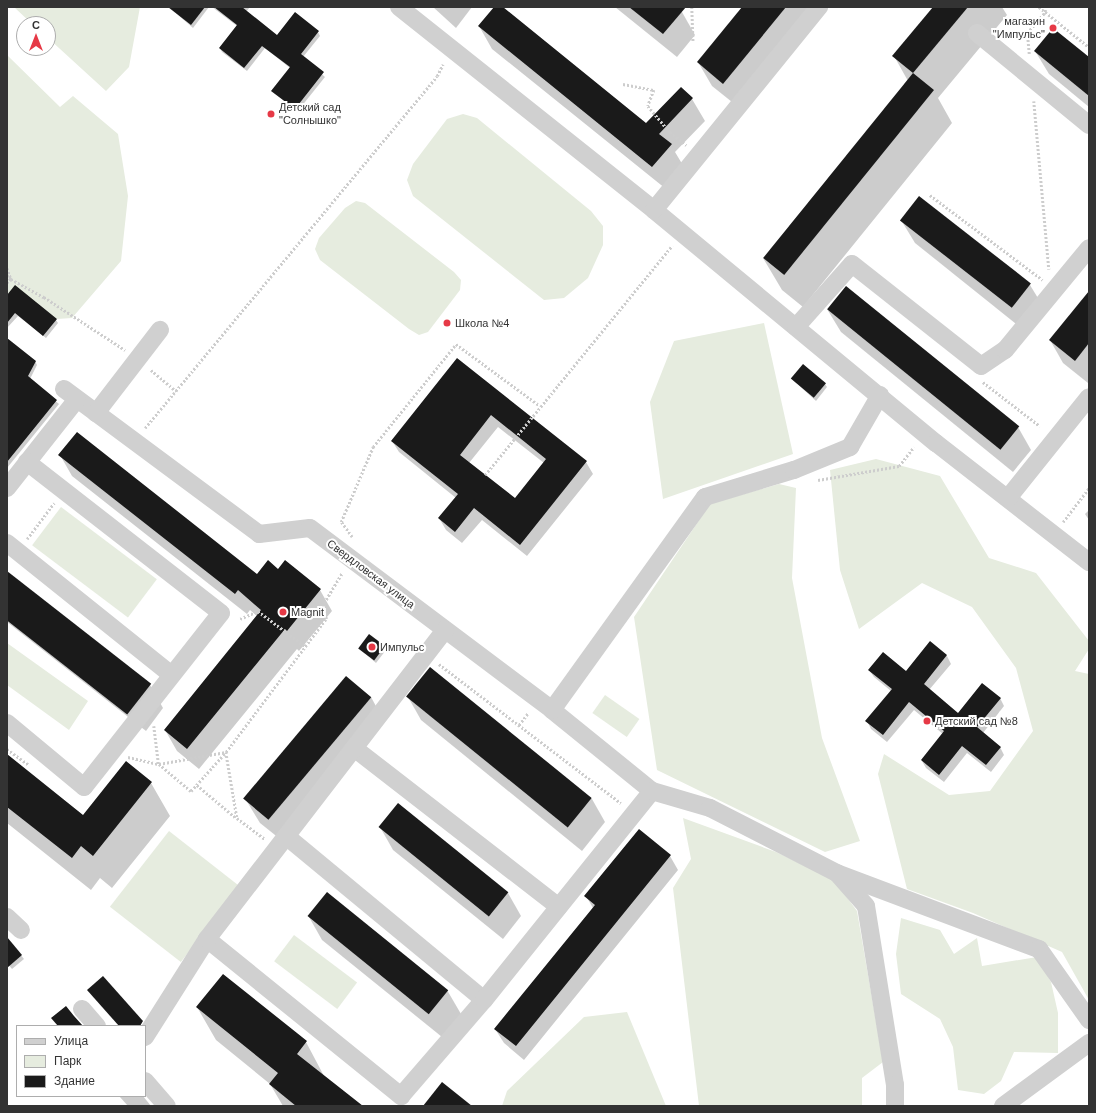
<!DOCTYPE html>
<meta charset="utf-8">
<style>
body{margin:0}
#map{position:relative;width:1096px;height:1113px;overflow:hidden;background:#fff;font-family:Arial,sans-serif}
div>[style]{position:absolute}
[style*='--x']{left:calc(var(--x)*1px);top:calc(var(--y)*1px);width:calc(var(--w)*1px);rotate:calc(var(--a)*1deg)}
.green>*{inset:0;background:#e6ecdf;transform-origin:0 0}
.shadow>*{inset:0;background:#0003}
.building>*{inset:0;background:#1a1a1a;transform-origin:0 0}
.path>*{height:2.5px;margin-top:-1.25px;transform-origin:0;background:repeating-linear-gradient(90deg,#cdcdcd 0 2px,transparent 0 4px)}
.minor>*{height:18px;margin:-9px;padding:0 9px;transform-origin:9px;border-radius:9px;background:#d0d0d0}
.dots>*{width:11px;height:11px;translate:-50% -50%;box-sizing:border-box;border:2px solid #fff;border-radius:50%}
span{translate:-50% -50%;white-space:nowrap;text-align:center;line-height:1.15;-webkit-text-stroke:4px #fff;paint-order:stroke}
.poi-label{font-size:11px;color:#333}
.right{translate:-100% -50%;text-align:right}
.left{translate:0 -50%;text-align:left}
.street-label{font-size:11px;color:#333}
.frame{position:absolute;inset:0;border:8px solid #333;pointer-events:none}
.legend{position:absolute;left:16px;top:1025px;width:130px;height:72px;box-sizing:border-box;background:#fff;border:1px solid #adadad;margin:0;padding:5px 7px;list-style:none;font-size:12px;color:#333}
.legend li{display:flex;align-items:center;gap:8px;height:20px}
.legend b{width:20px;border:1px solid #adadad}
.north{position:absolute;left:16px;top:16px;width:40px;height:40px;box-sizing:border-box;background:#fff;border:1px solid #adadad;border-radius:50%;rotate:0deg;font-size:11px;font-weight:700;line-height:16px;text-align:center;color:#333}
.north::after{content:'';display:block;margin:auto;width:14px;height:18px;background:#e63946;clip-path:polygon(50% 0,100% 100%,50% 72%,0 100%)}
</style>
<div id="map">
<div class="green">
<div style="clip-path:polygon(14px 7px,140px 7px,129px 67px,106px 91px,48px 38px,48px 24px,32px 24px)"></div>
<div style="clip-path:polygon(7px 55px,60px 107px,73px 96px,118px 134px,128px 196px,121px 261px,72px 318px,57px 319px,7px 295px)"></div>
<div style="clip-path:polygon(463px 114px,477px 118px,591px 211px,603px 226px,603px 245px,588px 278px,564px 298px,544px 300px,413px 196px,407px 180px,413px 164px,447px 119px)"></div>
<div style="clip-path:polygon(356px 201px,365px 203px,454px 272px,461px 280px,460px 290px,428px 332px,419px 335px,409px 329px,320px 260px,315px 249px,319px 238px,345px 208px)"></div>
<div style="clip-path:polygon(764px 323px,793px 454px,663px 499px,650px 402px,674px 341px)"></div>
<div style="clip-path:polygon(876px 459px,940px 476px,989px 558px,1036px 573px,1089px 641px,1089px 649px,1075px 671px,1089px 674px,1089px 1000px,1062px 952px,973px 913px,907px 889px,878px 774px,884px 754px,949px 795px,990px 791px,1033px 731px,1016px 668px,972px 607px,922px 583px,859px 629px,840px 570px,830px 470px)"></div>
<div style="clip-path:polygon(779px 484px,796px 488px,792px 578px,822px 738px,860px 841px,825px 852px,657px 770px,634px 617px,710px 504px)"></div>
<div style="left:61px;top:507px;width:120px;height:48px;rotate:37deg"></div>
<div style="clip-path:polygon(7px 643px,88px 701px,69px 730px,7px 685px)"></div>
<div style="left:605px;top:695px;width:42px;height:22px;rotate:35deg"></div>
<div style="clip-path:polygon(683px 818px,776px 852px,834px 880px,857px 911px,883px 1062px,862px 1078px,862px 1106px,699px 1106px,673px 888px,691px 859px)"></div>
<div style="left:169px;top:831px;width:90px;height:96px;rotate:38deg"></div>
<div style="clip-path:polygon(901px 918px,940px 930px,954px 954px,977px 938px,982px 966px,1037px 957px,1051px 982px,1058px 1013px,1058px 1053px,1014px 1052px,1001px 1081px,984px 1094px,958px 1090px,953px 1047px,940px 1019px,901px 994px,896px 954px)"></div>
<div style="left:294px;top:935px;width:79px;height:33px;rotate:37deg"></div>
<div style="clip-path:polygon(627px 1012px,666px 1106px,502px 1106px,507px 1091px,584px 1017px)"></div>
</div>
<div class="shadow">
<div style="clip-path:polygon(169px 7px,209px 7px,193px 28px)"></div>
<div style="clip-path:polygon(212px 7px,250px 7px,246px 12px,277px 36px,318px 32px,320px 36px,303px 57px,325px 77px,297px 112px,273px 91px,290px 68px,265px 48px,247px 71px,222px 52px,220px 48px,237px 26px)"></div>
<div style="clip-path:polygon(433px 7px,472px 7px,456px 28px)"></div>
<div style="clip-path:polygon(495px 7px,501px 7px,646px 125px,681px 88px,692px 99px,705px 121px,675px 152px,684px 167px,666px 189px,492px 49px,479px 26px)"></div>
<div style="clip-path:polygon(615px 7px,676px 7px,682px 12px,695px 35px,677px 57px)"></div>
<div style="clip-path:polygon(743px 7px,818px 7px,737px 106px,712px 86px,698px 62px)"></div>
<div style="clip-path:polygon(935px 7px,1002px 7px,1007px 15px,938px 98px,952px 123px,803px 307px,782px 290px,763px 258px,908px 81px,894px 56px)"></div>
<div style="clip-path:polygon(1035px 51px,1089px 58px,1089px 107px,1049px 74px)"></div>
<div style="clip-path:polygon(919px 197px,1030px 285px,1044px 308px,1025px 331px,915px 243px,901px 220px)"></div>
<div style="clip-path:polygon(1089px 292px,1089px 382px,1088px 383px,1063px 363px,1050px 340px)"></div>
<div style="clip-path:polygon(7px 297px,56px 320px,58px 323px,46px 338px,18px 316px,7px 328px)"></div>
<div style="clip-path:polygon(827px 309px,1018px 427px,1031px 450px,1013px 472px,841px 332px)"></div>
<div style="clip-path:polygon(7px 339px,35px 361px,37px 365px,30px 379px,59px 404px,7px 468px)"></div>
<div style="clip-path:polygon(evenodd,457px 359px,586px 462px,593px 474px,527px 556px,482px 520px,462px 543px,446px 530px,439px 518px,456px 498px,399px 452px,392px 441px,457px 359px,498px 427px,544px 463px,515px 499px,469px 463px,498px 427px)"></div>
<div style="clip-path:polygon(792px 379px,825px 384px,827px 387px,816px 401px)"></div>
<div style="clip-path:polygon(60px 455px,258px 575px,278px 570px,320px 590px,332px 611px,299px 651px,297px 649px,199px 769px,177px 751px,165px 730px,257px 616px,250px 610px,247px 614px,72px 476px)"></div>
<div style="clip-path:polygon(1089px 510px,1089px 520px,1085px 514px)"></div>
<div style="clip-path:polygon(7px 572px,150px 685px,163px 708px,146px 731px,7px 622px)"></div>
<div style="clip-path:polygon(930px 643px,947px 656px,951px 664px,929px 690px,959px 714px,1000px 698px,1004px 706px,983px 733px,1000px 747px,1004px 755px,991px 772px,967px 753px,944px 782px,926px 768px,922px 761px,943px 734px,914px 710px,887px 742px,871px 729px,867px 721px,891px 691px,874px 677px,869px 670px,906px 672px)"></div>
<div style="clip-path:polygon(384px 647px,386px 650px,376px 663px,359px 648px)"></div>
<div style="clip-path:polygon(430px 668px,592px 799px,605px 822px,582px 851px,421px 720px,408px 697px)"></div>
<div style="clip-path:polygon(346px 678px,371px 697px,384px 721px,285px 843px,260px 823px,246px 800px)"></div>
<div style="clip-path:polygon(7px 750px,8px 756px,84px 816px,151px 783px,170px 816px,112px 888px,100px 878px,91px 890px,7px 823px)"></div>
<div style="clip-path:polygon(380px 827px,508px 893px,521px 916px,503px 939px,393px 850px)"></div>
<div style="clip-path:polygon(670px 856px,678px 870px,524px 1060px,504px 1043px,495px 1029px,593px 908px,586px 896px)"></div>
<div style="clip-path:polygon(309px 917px,447px 990px,461px 1014px,442px 1037px,322px 940px)"></div>
<div style="clip-path:polygon(7px 938px,24px 959px,12px 969px,7px 963px)"></div>
<div style="clip-path:polygon(223px 975px,306px 1042px,324px 1076px,361px 1106px,283px 1106px,270px 1084px,216px 1040px,197px 1007px)"></div>
<div style="clip-path:polygon(119px 1096px,143px 1096px,151px 1106px,128px 1106px)"></div>
</div>
<div class="building">
<div style="clip-path:polygon(168px 7px,205px 7px,191px 25px)"></div>
<div style="clip-path:polygon(214px 7px,242px 7px,277px 35px,295px 12px,319px 31px,301px 54px,324px 72px,295px 109px,271px 91px,290px 67px,262px 46px,244px 68px,219px 48px,237px 25px)"></div>
<div style="clip-path:polygon(494px 7px,503px 7px,646px 123px,681px 87px,693px 98px,659px 134px,672px 144px,652px 167px,478px 26px)"></div>
<div style="clip-path:polygon(629px 7px,686px 7px,663px 34px)"></div>
<div style="clip-path:polygon(742px 7px,786px 7px,723px 84px,697px 62px)"></div>
<div style="clip-path:polygon(933px 7px,968px 7px,913px 73px,892px 56px)"></div>
<div style="clip-path:polygon(1053px 28px,1089px 57px,1089px 96px,1034px 51px)"></div>
<div style="left:913px;top:73px;width:27px;height:238px;rotate:39deg"></div>
<div style="left:919px;top:196px;width:142px;height:31px;rotate:38deg"></div>
<div style="clip-path:polygon(15px 285px,57px 319px,43px 336px,15px 313px,7px 323px,7px 295px)"></div>
<div style="left:846px;top:286px;width:223px;height:30px;rotate:39deg"></div>
<div style="clip-path:polygon(1089px 291px,1089px 343px,1075px 361px,1049px 340px)"></div>
<div style="clip-path:polygon(7px 338px,36px 361px,28px 376px,57px 400px,7px 462px)"></div>
<div style="clip-path:polygon(evenodd,457px 358px,587px 461px,520px 545px,474px 508px,455px 532px,438px 518px,458px 494px,391px 441px,457px 358px,491px 415px,546px 459px,515px 498px,460px 455px,491px 415px)"></div>
<div style="left:803px;top:364px;width:30px;height:19px;rotate:40deg"></div>
<div style="clip-path:polygon(77px 432px,257px 574px,268px 560px,278px 569px,285px 560px,321px 589px,287px 631px,285px 629px,187px 749px,164px 730px,261px 610px,238px 590px,235px 594px,58px 455px)"></div>
<div style="left:7px;top:571px;width:183px;height:39px;rotate:38deg"></div>
<div style="left:369px;top:634px;width:20px;height:18px;rotate:37deg"></div>
<div style="clip-path:polygon(930px 641px,947px 655px,924px 684px,958px 713px,982px 683px,1001px 698px,977px 727px,1001px 747px,986px 765px,962px 746px,939px 775px,921px 760px,944px 731px,909px 702px,883px 735px,865px 721px,892px 689px,868px 670px,883px 652px,906px 671px)"></div>
<div style="left:430px;top:667px;width:208px;height:38px;rotate:39deg"></div>
<div style="left:346px;top:676px;width:33px;height:160px;rotate:40deg"></div>
<div style="clip-path:polygon(7px 754px,83px 815px,126px 761px,152px 782px,93px 856px,81px 846px,72px 858px,7px 807px)"></div>
<div style="left:398px;top:803px;width:142px;height:31px;rotate:39deg"></div>
<div style="clip-path:polygon(639px 829px,671px 855px,516px 1046px,494px 1029px,595px 905px,584px 896px)"></div>
<div style="left:327px;top:892px;width:156px;height:31px;rotate:39deg"></div>
<div style="clip-path:polygon(7px 937px,22px 955px,7px 968px)"></div>
<div style="clip-path:polygon(223px 974px,307px 1041px,297px 1054px,363px 1106px,296px 1106px,269px 1084px,278px 1073px,196px 1007px)"></div>
<div style="clip-path:polygon(103px 976px,143px 1021px,140px 1026px,119px 1026px,87px 990px)"></div>
<div style="clip-path:polygon(66px 1006px,74px 1016px,83px 1026px,58px 1026px,51px 1018px)"></div>
<div style="clip-path:polygon(442px 1082px,472px 1106px,423px 1106px)"></div>
</div>
<div class="path">
<div style="--x:692;--y:7;--w:35;--a:88"></div>
<div style="--x:1039;--y:7;--w:64;--a:38.7"></div>
<div style="--x:1029;--y:54;--w:21;--a:-95"></div>
<div style="--x:1027;--y:33;--w:28;--a:-49"></div>
<div style="--x:1045;--y:12;--w:5;--a:-90"></div>
<div style="--x:623;--y:84;--w:32;--a:11"></div>
<div style="--x:654;--y:90;--w:17;--a:111"></div>
<div style="--x:648;--y:106;--w:34;--a:50"></div>
<div style="--x:670;--y:132;--w:21;--a:39"></div>
<div style="--x:1034;--y:101;--w:169;--a:84.9"></div>
<div style="--x:930;--y:195;--w:141;--a:37"></div>
<div style="--x:7;--y:268;--w:12;--a:70"></div>
<div style="--x:11;--y:279;--w:38;--a:29"></div>
<div style="--x:44;--y:297;--w:97;--a:33.2"></div>
<div style="--x:7;--y:275;--w:6;--a:45"></div>
<div style="--x:11;--y:279;--w:6;--a:135"></div>
<div style="--x:151;--y:370;--w:33;--a:40"></div>
<div style="--x:983;--y:382;--w:72;--a:37.7"></div>
<div style="--x:145;--y:428;--w:457;--a:-50.3"></div>
<div style="--x:437;--y:76;--w:13;--a:-63"></div>
<div style="--x:485;--y:475;--w:296;--a:-50.8"></div>
<div style="--x:818;--y:480;--w:82;--a:-9.8"></div>
<div style="--x:899;--y:466;--w:24;--a:-52"></div>
<div style="--x:1063;--y:522;--w:43;--a:-52.6"></div>
<div style="--x:352;--y:537;--w:19;--a:-126"></div>
<div style="--x:341;--y:522;--w:82;--a:-66.9"></div>
<div style="--x:373;--y:447;--w:132;--a:-51.1"></div>
<div style="--x:456;--y:344;--w:104;--a:36.4"></div>
<div style="--x:27;--y:539;--w:45;--a:-53.1"></div>
<div style="--x:240;--y:619;--w:20;--a:-24"></div>
<div style="--x:258;--y:611;--w:59;--a:36.7"></div>
<div style="--x:439;--y:664;--w:229;--a:37.4"></div>
<div style="--x:519;--y:725;--w:15;--a:-53"></div>
<div style="--x:154;--y:726;--w:38;--a:83"></div>
<div style="--x:159;--y:764;--w:42;--a:40.2"></div>
<div style="--x:191;--y:791;--w:52;--a:-48.1"></div>
<div style="--x:226;--y:752;--w:67;--a:80.5"></div>
<div style="--x:237;--y:818;--w:35;--a:37"></div>
<div style="--x:7;--y:749;--w:27;--a:36"></div>
<div style="--x:128;--y:757;--w:32;--a:13"></div>
<div style="--x:159;--y:764;--w:68;--a:-10.2"></div>
<div style="--x:226;--y:752;--w:166;--a:-53.1"></div>
<div style="--x:326;--y:619;--w:16;--a:-97"></div>
<div style="--x:324;--y:603;--w:35;--a:-59"></div>
<div style="--x:197;--y:785;--w:51;--a:40.2"></div>
</div>
<div class="minor">
<div style="--x:399;--y:7;--w:326;--a:38.5"></div>
<div style="--x:654;--y:210;--w:366;--a:39.6"></div>
<div style="--x:936;--y:443;--w:194;--a:37.9"></div>
<div style="--x:977;--y:33;--w:145;--a:39.4"></div>
<div style="--x:654;--y:210;--w:262;--a:-50.9"></div>
<div style="--x:796;--y:327;--w:84;--a:-48.4"></div>
<div style="--x:852;--y:264;--w:164;--a:38.3"></div>
<div style="--x:981;--y:366;--w:29;--a:-34"></div>
<div style="--x:1005;--y:350;--w:132;--a:-50.5"></div>
<div style="--x:64;--y:389;--w:243;--a:36.6"></div>
<div style="--x:259;--y:534;--w:51;--a:-6.7"></div>
<div style="--x:310;--y:528;--w:303;--a:36.9"></div>
<div style="--x:552;--y:710;--w:129;--a:39"></div>
<div style="--x:96;--y:413;--w:105;--a:-52.4"></div>
<div style="--x:7;--y:488;--w:113;--a:-51.8"></div>
<div style="--x:1008;--y:498;--w:129;--a:-51.3"></div>
<div style="--x:7;--y:543;--w:211;--a:38.7"></div>
<div style="--x:552;--y:710;--w:262;--a:-54.3"></div>
<div style="--x:705;--y:497;--w:93;--a:-16.9"></div>
<div style="--x:794;--y:470;--w:61;--a:-22.3"></div>
<div style="--x:850;--y:447;--w:60;--a:-60"></div>
<div style="--x:7;--y:723;--w:100;--a:39.7"></div>
<div style="--x:84;--y:787;--w:221;--a:-51.8"></div>
<div style="--x:221;--y:613;--w:246;--a:-142.1"></div>
<div style="--x:354;--y:748;--w:259;--a:37.8"></div>
<div style="--x:286;--y:836;--w:257;--a:39.6"></div>
<div style="--x:839;--y:874;--w:214;--a:20.6"></div>
<div style="--x:1039;--y:949;--w:87;--a:54.8"></div>
<div style="--x:7;--y:917;--w:19;--a:43"></div>
<div style="--x:207;--y:939;--w:250;--a:39"></div>
<div style="--x:401;--y:1096;--w:127;--a:-49.2"></div>
<div style="--x:484;--y:1000;--w:268;--a:-51.2"></div>
<div style="--x:652;--y:791;--w:60;--a:16.3"></div>
<div style="--x:710;--y:808;--w:143;--a:27.1"></div>
<div style="--x:837;--y:873;--w:44;--a:48.7"></div>
<div style="--x:866;--y:906;--w:181;--a:80.8"></div>
<div style="--x:895;--y:1085;--w:21;--a:90"></div>
<div style="--x:82;--y:1009;--w:23;--a:49"></div>
<div style="--x:145;--y:1037;--w:116;--a:-57.7"></div>
<div style="--x:207;--y:939;--w:390;--a:-52.4"></div>
<div style="--x:145;--y:1081;--w:33;--a:49"></div>
<div style="--x:1003;--y:1106;--w:107;--a:-36.2"></div>
</div>
<div class="dots">
<div style="left:1053px;top:28px;background:#e63946"></div>
<div style="left:271px;top:114px;background:#e63946"></div>
<div style="left:447px;top:323px;background:#e63946"></div>
<div style="left:283px;top:612px;background:#e63946"></div>
<div style="left:372px;top:647px;background:#e63946"></div>
<div style="left:927px;top:721px;background:#e63946"></div>
</div>
<div class="poi-label">
<span class="right" style="left:1045px;top:28px">магазин<br>"Импульс"</span>
<span class="left" style="left:279px;top:114px">Детский сад<br>"Солнышко"</span>
<span class="left" style="left:455px;top:323px">Школа №4</span>
<span class="left" style="left:291px;top:612px">Magnit</span>
<span class="left" style="left:380px;top:647px">Импульс</span>
<span class="left" style="left:935px;top:721px">Детский сад №8</span>
</div>
<div class="street-label">
<span style="left:371px;top:574px;rotate:37deg">Свердловская улица</span>
</div>
<div class="frame"></div>
<ul class="legend">
<li><b style="height:5px;background:#d0d0d0"></b>Улица</li>
<li><b style="height:11px;background:#e6ecdf"></b>Парк</li>
<li><b style="height:11px;background:#1a1a1a"></b>Здание</li>
</ul>
<div class="north">С</div>
</div>
